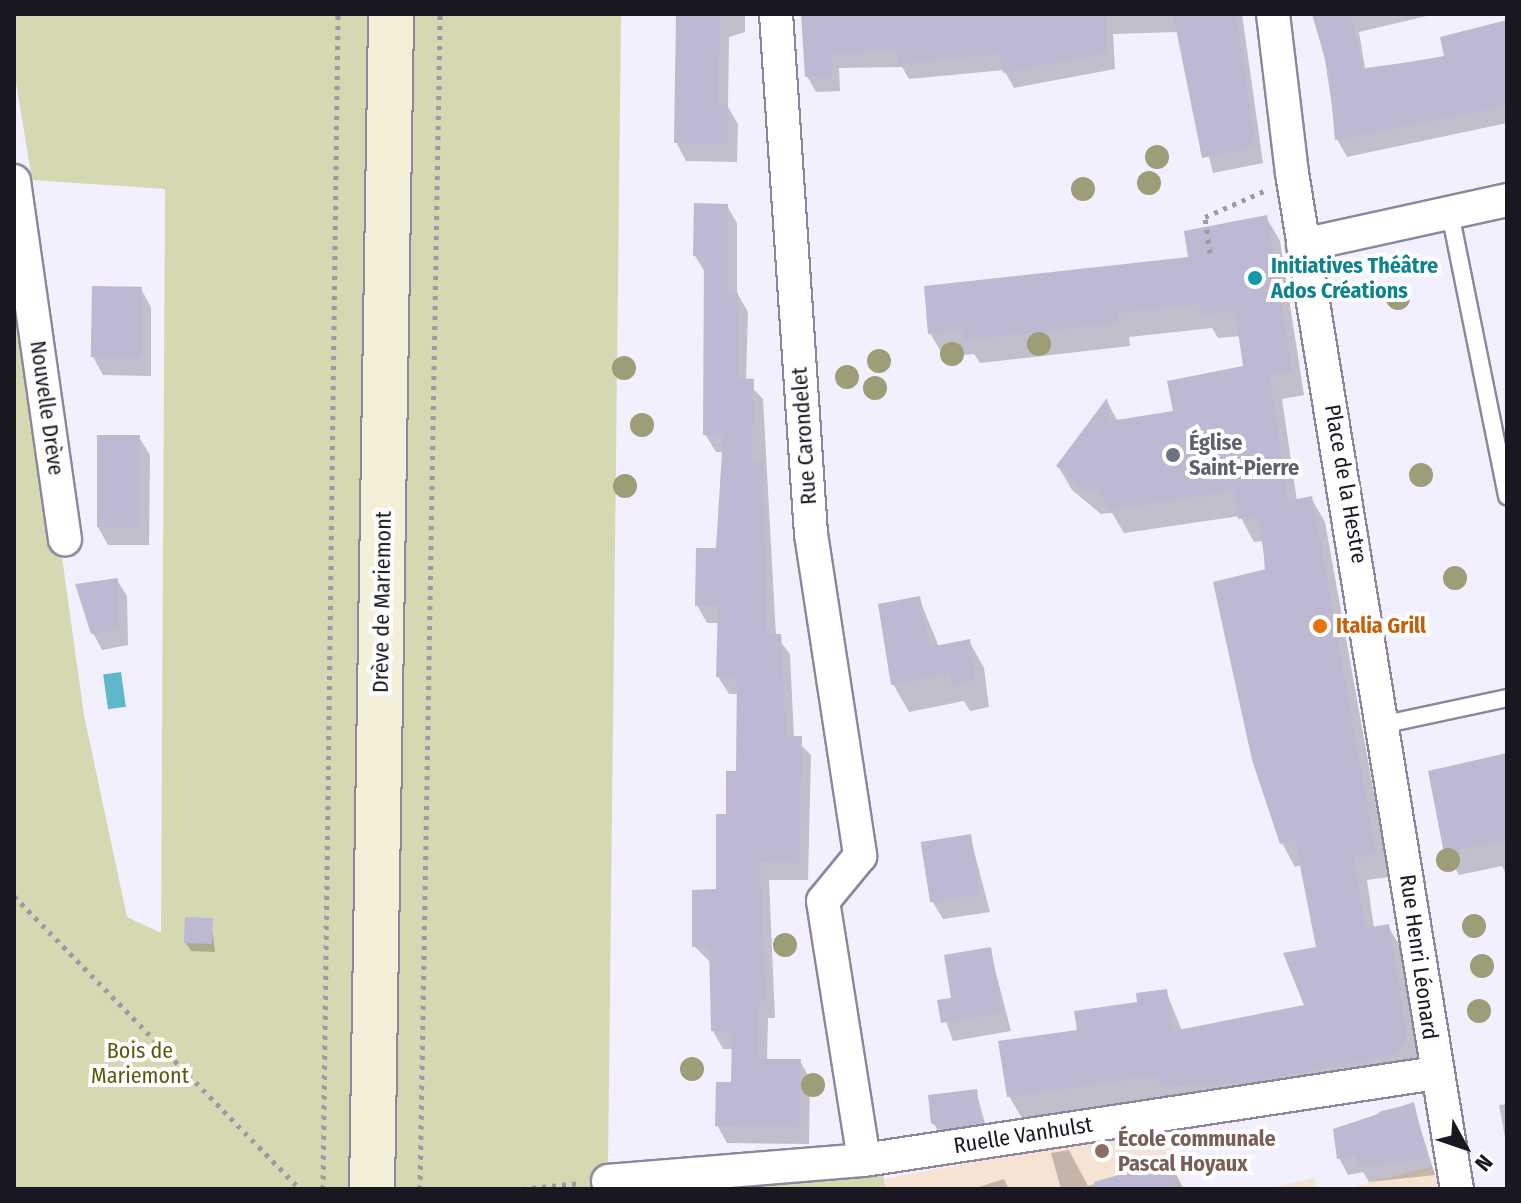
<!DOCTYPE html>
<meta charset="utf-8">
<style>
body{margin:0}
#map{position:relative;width:1521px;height:1203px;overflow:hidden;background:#f2efff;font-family:"Fira Sans Condensed",sans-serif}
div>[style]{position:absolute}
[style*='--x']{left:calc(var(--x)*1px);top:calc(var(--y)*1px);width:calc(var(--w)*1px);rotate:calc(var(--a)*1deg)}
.education>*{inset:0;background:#f7e3d3}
.green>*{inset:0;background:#d5d8b0}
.water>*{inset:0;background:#5eb7ca;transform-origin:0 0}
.shadow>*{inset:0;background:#0003}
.building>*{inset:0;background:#beb9d2;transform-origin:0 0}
.path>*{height:5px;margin-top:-2.5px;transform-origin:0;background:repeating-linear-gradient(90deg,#9d9aa7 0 4px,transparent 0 10px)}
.roads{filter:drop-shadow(2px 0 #8c879f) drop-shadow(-2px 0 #8c879f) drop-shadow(0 2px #8c879f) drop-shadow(0 -2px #8c879f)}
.lane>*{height:16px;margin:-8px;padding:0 8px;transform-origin:8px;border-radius:8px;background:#fff}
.street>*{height:32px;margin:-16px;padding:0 16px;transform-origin:16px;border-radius:16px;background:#fff}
.secondary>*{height:44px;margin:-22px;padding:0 22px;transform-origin:22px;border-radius:22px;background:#f4efd9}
.trees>*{width:24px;height:24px;margin:-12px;border-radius:50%;background:#9d9d78}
.dots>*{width:22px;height:22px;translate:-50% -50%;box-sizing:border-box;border:4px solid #fefefe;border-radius:50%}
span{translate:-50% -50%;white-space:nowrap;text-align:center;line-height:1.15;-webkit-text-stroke:8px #fefefe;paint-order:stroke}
.culture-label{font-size:22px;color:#0d838f;font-weight:700}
.left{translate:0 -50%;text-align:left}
.street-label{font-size:22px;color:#191720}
.worship-label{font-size:22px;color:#5b616d;font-weight:700}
.food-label{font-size:22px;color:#c56008;font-weight:700}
.park-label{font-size:22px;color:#585a09}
.education-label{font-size:22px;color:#785e54;font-weight:700}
.frame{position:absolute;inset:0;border:16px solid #191720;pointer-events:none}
.north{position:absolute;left:1425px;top:1107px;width:80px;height:80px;-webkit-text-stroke:6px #fefefe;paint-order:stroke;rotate:130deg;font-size:22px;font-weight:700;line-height:32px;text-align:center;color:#191720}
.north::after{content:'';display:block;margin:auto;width:28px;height:36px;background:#191720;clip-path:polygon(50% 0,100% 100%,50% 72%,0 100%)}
</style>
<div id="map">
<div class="education">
<div style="clip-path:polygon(1165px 1126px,1181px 1189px,887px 1189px,884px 1179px)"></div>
<div style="clip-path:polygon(1432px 1166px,1439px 1189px,1345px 1189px)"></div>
<div style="clip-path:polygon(1314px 1178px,1318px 1189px,1264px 1189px)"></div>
</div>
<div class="green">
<div style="clip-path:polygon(14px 14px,368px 14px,349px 1189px,14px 1189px,14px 213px,84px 715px,127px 917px,161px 933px,165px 189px,32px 180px,14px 70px)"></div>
<div style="clip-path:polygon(391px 14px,621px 14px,608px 1166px,879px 1157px,886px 1189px,372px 1189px)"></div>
</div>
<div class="water">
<div style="left:121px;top:672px;width:35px;height:18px;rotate:82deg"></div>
</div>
<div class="shadow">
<div style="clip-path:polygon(677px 14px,745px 14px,745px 32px,729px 37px,728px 107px,738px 124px,737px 162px,686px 161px,676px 142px)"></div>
<div style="clip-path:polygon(803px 14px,1242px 14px,1263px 163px,1213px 173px,1178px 32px,1113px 34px,1115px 69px,1014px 88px,1004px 70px,909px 79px,902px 67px,839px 68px,840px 91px,816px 92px,807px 76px)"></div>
<div style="clip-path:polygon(1318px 14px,1435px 14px,1359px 32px,1365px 68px,1447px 57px,1506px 22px,1507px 14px,1507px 123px,1347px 157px,1337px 139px)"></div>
<div style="clip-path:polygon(727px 206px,737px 223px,737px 293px,748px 312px,746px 381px,763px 399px,776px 636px,790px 654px,794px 738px,811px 755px,808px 880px,769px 880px,775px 1018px,768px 1018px,767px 1061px,800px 1061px,810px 1079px,809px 1144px,727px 1143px,717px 1125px,733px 1084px,734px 1049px,723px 1049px,713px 1031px,712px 964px,694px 946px,718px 891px,738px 773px,739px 694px,729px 694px,718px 677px,720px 623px,707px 623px,697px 605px,717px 550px,724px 452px,716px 452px,705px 434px,706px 274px,695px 256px)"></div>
<div style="clip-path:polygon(1266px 217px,1280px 241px,1304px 395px,1282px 399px,1297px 501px,1311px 498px,1325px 522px,1389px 877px,1367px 880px,1374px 928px,1388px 926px,1402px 950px,1419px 1064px,1023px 1120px,1009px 1096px,1080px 1031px,1166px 991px,1182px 1031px,1306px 1006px,1318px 949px,1302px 865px,1295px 867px,1282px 843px,1263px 541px,1254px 542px,1240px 516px,1124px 533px,1112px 513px,1101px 514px,1072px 490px,1058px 466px,1107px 401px,1118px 422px,1175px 412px,1245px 368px,1241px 336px,1218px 338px,1212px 328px,1129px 337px,1130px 346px,980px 363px,974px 354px,944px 357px,930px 333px,1191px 259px)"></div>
<div style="clip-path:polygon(141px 289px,151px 307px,151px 376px,103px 375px,93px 357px)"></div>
<div style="clip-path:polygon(139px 437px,150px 455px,149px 545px,108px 545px,98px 527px)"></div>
<div style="clip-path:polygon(117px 580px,127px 596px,128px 645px,102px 650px,93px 633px)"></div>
<div style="clip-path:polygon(919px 598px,939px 647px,969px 641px,984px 668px,989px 707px,970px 711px,964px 701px,909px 712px,893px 684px)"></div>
<div style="clip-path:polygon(1507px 754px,1507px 876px,1502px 866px,1459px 875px,1446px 853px)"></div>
<div style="clip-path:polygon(970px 836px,990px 912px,943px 919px,932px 901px)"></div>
<div style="clip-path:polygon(211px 920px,215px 952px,191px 951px,186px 943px)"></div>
<div style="clip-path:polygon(990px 950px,1011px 1031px,953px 1041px,939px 1001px,953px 999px)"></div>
<div style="clip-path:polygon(976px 1091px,990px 1141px,944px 1141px,933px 1122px)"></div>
<div style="clip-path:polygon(1413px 1104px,1435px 1175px,1369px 1182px,1363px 1172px,1348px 1175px,1339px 1158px,1362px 1126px,1381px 1111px)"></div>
<div style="clip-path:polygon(1507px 1104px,1507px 1148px,1499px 1105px)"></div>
<div style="clip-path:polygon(1069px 1150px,1088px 1186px,1169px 1162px,1184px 1189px,1061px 1189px,1051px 1153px)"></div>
<div style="clip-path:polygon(1004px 1179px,1009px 1189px,972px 1189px)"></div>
</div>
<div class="building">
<div style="clip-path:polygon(676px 14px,720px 14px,718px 104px,728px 104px,728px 144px,674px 143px)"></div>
<div style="clip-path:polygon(801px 14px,1105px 14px,1106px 53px,1003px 73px,1000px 54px,898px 64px,897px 51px,831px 53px,832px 76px,805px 77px)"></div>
<div style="clip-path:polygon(1173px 14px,1236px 14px,1256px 147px,1202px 158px)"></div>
<div style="clip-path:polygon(1312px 14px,1350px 14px,1364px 70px,1444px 56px,1440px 37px,1507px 20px,1507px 106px,1335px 140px,1329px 73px)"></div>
<div style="clip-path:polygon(694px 203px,728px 204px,728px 292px,738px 293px,737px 378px,754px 379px,752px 462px,763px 463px,767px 634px,781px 634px,786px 736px,802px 736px,799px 863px,760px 862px,766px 1001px,759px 1001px,758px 1059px,801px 1059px,800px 1127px,715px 1126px,716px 1082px,731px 1082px,732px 1032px,711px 1031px,709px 946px,692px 947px,692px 890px,716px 889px,716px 814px,726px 814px,726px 771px,736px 771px,737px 678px,716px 677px,718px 606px,695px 606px,696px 548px,716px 548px,723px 436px,703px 435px,704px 256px,693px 256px)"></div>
<div style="clip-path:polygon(1267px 215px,1292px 371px,1270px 375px,1288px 501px,1312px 496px,1376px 854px,1354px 857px,1365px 928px,1389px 924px,1407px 1039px,1395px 1055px,1250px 1082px,1160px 1087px,1158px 1075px,1007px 1097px,998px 1041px,1077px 1030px,1074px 1011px,1137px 1002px,1136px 993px,1167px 989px,1173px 1031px,1304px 1005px,1283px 953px,1316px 947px,1295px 840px,1280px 844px,1252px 760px,1213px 582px,1266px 569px,1258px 516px,1238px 519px,1234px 491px,1109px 510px,1098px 489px,1086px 491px,1056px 466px,1107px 398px,1110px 421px,1173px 411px,1167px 381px,1243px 366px,1235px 311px,1202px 315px,1200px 304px,1117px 313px,1118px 323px,964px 340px,963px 330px,928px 334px,924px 286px,1188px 257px,1184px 231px)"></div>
<div style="left:92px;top:286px;width:50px;height:71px;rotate:1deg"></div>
<div style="left:97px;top:435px;width:43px;height:92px"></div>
<div style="clip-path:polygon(118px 578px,119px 629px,91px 634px,75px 584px)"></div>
<div style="clip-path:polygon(920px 596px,930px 647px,970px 639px,975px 680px,952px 685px,950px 673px,891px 685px,878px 604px)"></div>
<div style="clip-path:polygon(1507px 753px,1507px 840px,1444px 853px,1428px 771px)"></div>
<div style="left:971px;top:834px;width:61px;height:51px;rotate:81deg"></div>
<div style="left:185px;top:917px;width:28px;height:26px;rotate:2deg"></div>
<div style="clip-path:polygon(991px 947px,1002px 1013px,941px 1023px,937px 1000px,951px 998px,944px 955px)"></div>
<div style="clip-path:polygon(977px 1089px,981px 1123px,940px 1129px,931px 1123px,928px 1095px)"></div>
<div style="clip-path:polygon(1414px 1102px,1427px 1159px,1357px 1167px,1355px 1156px,1337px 1159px,1333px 1129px)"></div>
<div style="clip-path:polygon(1170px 1160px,1179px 1189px,1095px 1189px,1094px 1182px)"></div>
</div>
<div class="path">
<div style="--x:1210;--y:253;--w:36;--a:-98"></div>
<div style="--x:1205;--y:217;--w:64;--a:-23.8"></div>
<div style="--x:14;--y:896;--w:409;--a:45.7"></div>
<div style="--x:323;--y:1189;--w:1175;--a:-89.27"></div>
<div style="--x:420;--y:1189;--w:1175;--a:-89.02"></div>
<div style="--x:522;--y:1189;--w:58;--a:-5.9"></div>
</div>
<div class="roads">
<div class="lane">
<div style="--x:1450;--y:213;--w:289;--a:78.6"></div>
<div style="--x:1386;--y:724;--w:124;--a:-12.1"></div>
</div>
<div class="street">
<div style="--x:776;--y:14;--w:521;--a:86.15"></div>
<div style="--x:811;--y:534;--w:326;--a:81.3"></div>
<div style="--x:860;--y:856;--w:58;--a:129.4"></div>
<div style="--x:823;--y:901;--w:262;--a:81"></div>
<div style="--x:1273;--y:14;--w:160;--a:83.2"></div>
<div style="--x:1292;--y:173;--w:1029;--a:80.78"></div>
<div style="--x:14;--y:181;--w:362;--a:81.9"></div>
<div style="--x:1303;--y:245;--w:209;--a:-12.4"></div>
<div style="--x:608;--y:1181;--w:257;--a:-4.7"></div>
<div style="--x:864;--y:1160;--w:579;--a:-8.65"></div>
</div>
<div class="secondary">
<div style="--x:372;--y:1189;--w:1175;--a:-89.07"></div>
</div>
</div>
<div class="trees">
<div style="left:1157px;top:157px"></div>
<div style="left:1149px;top:183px"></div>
<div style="left:1083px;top:189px"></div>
<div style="left:1398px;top:298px"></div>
<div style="left:1039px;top:344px"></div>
<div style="left:952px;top:354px"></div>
<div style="left:879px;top:361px"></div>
<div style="left:624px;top:368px"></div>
<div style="left:847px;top:377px"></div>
<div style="left:875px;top:388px"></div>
<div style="left:642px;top:425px"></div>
<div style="left:1421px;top:475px"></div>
<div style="left:625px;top:486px"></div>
<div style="left:1455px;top:578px"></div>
<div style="left:1448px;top:860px"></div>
<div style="left:1474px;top:926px"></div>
<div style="left:785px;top:945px"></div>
<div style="left:1482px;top:966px"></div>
<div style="left:1479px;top:1011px"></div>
<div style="left:692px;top:1069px"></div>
<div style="left:813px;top:1085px"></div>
</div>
<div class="dots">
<div style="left:1255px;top:278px;background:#0f9aa8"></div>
<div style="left:1173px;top:455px;background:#6b7280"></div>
<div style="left:1320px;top:626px;background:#e8710a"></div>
<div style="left:1102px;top:1151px;background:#8d6e63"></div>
</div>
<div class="culture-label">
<span class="left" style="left:1271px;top:278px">Initiatives Théâtre<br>Ados Créations</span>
</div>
<div class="street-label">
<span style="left:47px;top:408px;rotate:82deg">Nouvelle Drève</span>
<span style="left:804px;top:436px;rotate:-94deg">Rue Carondelet</span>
<span style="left:1346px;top:484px;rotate:80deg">Place de la Hestre</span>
<span style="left:382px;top:602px;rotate:-89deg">Drève de Mariemont</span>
<span style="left:1419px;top:957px;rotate:82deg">Rue Henri Léonard</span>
<span style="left:1023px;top:1135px;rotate:-9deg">Ruelle Vanhulst</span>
</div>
<div class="worship-label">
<span class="left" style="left:1189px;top:455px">Église<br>Saint-Pierre</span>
</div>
<div class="food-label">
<span class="left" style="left:1336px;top:626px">Italia Grill</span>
</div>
<div class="park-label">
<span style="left:140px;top:1063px">Bois de<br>Mariemont</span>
</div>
<div class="education-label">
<span class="left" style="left:1118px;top:1151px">École communale<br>Pascal Hoyaux</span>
</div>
<div class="frame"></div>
<div class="north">N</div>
</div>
